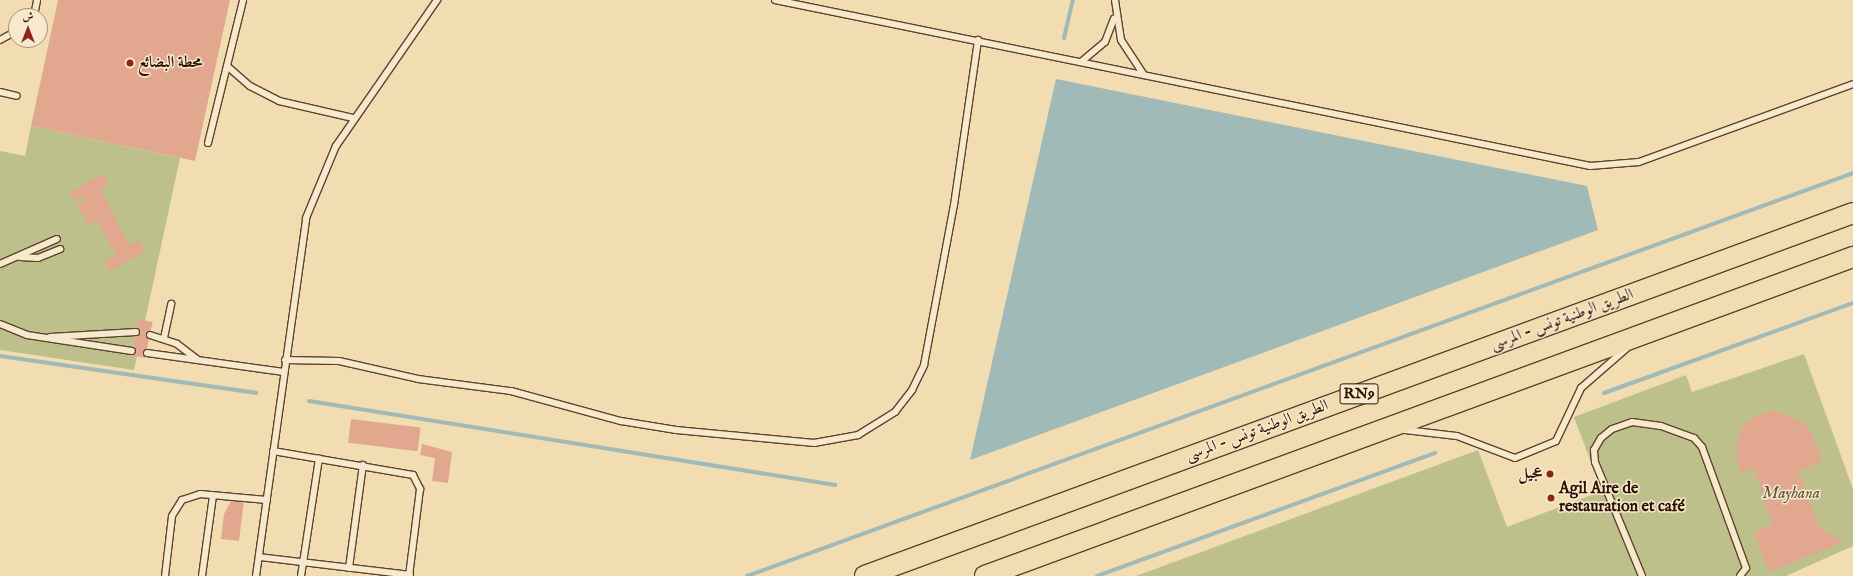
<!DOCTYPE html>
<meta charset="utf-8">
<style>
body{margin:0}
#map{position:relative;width:1853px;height:576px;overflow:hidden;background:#f2ddb3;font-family:"IM FELL English",Amiri,serif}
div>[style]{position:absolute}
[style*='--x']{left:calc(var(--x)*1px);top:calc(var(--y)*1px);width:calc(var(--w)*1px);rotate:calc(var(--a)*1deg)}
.green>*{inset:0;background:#bdc08b}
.water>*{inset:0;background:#9fbab7}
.stream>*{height:4px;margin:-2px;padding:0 2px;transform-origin:2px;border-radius:2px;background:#9fbab7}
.building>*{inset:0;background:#e2a88f;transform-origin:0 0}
.roads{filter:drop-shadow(1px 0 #5d432d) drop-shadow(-1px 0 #5d432d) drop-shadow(0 1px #5d432d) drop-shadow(0 -1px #5d432d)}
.service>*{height:6px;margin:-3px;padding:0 3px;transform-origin:3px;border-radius:3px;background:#f7e9ce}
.trunk>*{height:20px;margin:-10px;padding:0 10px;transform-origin:10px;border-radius:10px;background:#f2ddb3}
.dots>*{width:11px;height:11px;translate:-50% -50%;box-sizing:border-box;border:2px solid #f7e9ce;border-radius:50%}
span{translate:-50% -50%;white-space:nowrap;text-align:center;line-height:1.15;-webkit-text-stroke:3px #f7e9ce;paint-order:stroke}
.shield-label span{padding:1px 3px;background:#f7e9ce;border:1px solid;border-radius:3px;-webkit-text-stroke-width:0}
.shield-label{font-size:15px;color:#2b1000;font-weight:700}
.poi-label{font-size:16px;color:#2b1000;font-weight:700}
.left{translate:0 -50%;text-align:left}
.right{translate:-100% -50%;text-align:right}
.street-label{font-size:16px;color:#2b1000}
.park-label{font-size:16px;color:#5e4e31;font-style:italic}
.north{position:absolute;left:8px;top:8px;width:40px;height:40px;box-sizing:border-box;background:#f7e9ce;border:1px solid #a5927c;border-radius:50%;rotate:0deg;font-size:11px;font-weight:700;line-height:16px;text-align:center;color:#2b1000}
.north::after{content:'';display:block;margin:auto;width:14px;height:18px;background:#8f2418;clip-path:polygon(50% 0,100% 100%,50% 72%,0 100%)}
</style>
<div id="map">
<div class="green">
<div style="clip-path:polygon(31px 126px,180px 158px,145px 321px,139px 320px,131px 355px,137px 356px,134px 370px,0 350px,0 151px,25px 156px)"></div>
<div style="clip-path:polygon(1804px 354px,1853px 489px,1853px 546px,1786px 576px,1136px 576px,1478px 450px,1507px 527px,1602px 491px,1574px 417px,1686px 375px,1692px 392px)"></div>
</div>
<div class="water">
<div style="clip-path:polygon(1056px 79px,1587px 186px,1598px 230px,970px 460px)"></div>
</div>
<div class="stream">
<div style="--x:1064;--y:38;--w:39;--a:-77"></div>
<div style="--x:0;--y:356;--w:259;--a:8.2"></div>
<div style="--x:1604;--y:393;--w:265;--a:-19.9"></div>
<div style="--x:309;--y:401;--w:533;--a:9.07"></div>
<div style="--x:747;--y:576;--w:1177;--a:-20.02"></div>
<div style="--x:1097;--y:576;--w:360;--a:-20"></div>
</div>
<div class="building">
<div style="clip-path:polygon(58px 0,230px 0,195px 161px,31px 126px)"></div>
<div style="clip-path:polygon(103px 174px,109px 185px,100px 189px,130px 246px,139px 241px,145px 252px,110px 271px,105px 261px,116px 255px,97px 220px,88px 225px,77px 205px,86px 200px,84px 196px,74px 201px,70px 192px)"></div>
<div style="left:139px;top:319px;width:14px;height:37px;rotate:12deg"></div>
<div style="clip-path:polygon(1774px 410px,1805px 423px,1812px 434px,1823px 461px,1798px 471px,1819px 528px,1843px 542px,1769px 572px,1754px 533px,1772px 524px,1754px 468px,1740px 473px,1736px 453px,1738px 436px,1745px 423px,1758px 414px)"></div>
<div style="left:351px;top:419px;width:70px;height:24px;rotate:7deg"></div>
<div style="clip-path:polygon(422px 444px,452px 452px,448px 483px,432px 481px,435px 458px,420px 455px)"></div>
<div style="clip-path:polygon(232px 499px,244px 500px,239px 541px,221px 539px,224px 514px)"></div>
</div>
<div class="roads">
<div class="service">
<div style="--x:775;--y:0;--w:832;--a:11.51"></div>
<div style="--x:1590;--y:166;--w:49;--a:-4.7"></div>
<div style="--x:1639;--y:162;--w:228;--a:-20"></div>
<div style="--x:1115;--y:0;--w:40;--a:81.5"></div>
<div style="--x:1121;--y:40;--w:42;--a:56.7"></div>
<div style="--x:34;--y:16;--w:16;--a:-79"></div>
<div style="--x:0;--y:40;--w:18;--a:-29"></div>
<div style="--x:1081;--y:62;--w:31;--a:-40"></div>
<div style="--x:1105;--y:42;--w:25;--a:-69"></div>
<div style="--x:227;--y:66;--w:30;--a:41"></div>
<div style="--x:250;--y:86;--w:33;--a:27"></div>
<div style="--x:279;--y:101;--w:76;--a:12.9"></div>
<div style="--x:0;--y:92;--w:17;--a:13"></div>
<div style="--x:208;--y:143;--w:147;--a:-76.2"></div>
<div style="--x:20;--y:257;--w:18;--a:3"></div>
<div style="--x:38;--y:258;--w:24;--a:-22"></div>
<div style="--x:0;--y:264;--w:62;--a:-23.7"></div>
<div style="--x:0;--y:324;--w:29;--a:22"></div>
<div style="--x:27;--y:335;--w:106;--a:8.7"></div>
<div style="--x:150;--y:335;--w:28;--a:18"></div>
<div style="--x:177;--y:344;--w:25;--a:37"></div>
<div style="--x:50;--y:337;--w:86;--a:-3.3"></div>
<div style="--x:164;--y:338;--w:35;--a:-78"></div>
<div style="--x:147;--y:353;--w:138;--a:7.9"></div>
<div style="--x:285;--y:360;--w:54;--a:1.1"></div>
<div style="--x:339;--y:361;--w:81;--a:12.8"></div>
<div style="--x:418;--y:379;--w:94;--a:7.4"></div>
<div style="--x:511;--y:391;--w:114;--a:15.3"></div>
<div style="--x:621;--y:421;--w:56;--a:9.3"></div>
<div style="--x:676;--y:430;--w:139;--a:5.4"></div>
<div style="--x:814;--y:443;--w:45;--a:-10.3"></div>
<div style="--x:858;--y:435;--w:44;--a:-31.9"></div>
<div style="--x:895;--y:412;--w:28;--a:-52"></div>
<div style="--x:912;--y:390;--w:28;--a:-64"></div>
<div style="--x:924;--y:365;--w:163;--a:-79.4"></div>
<div style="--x:954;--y:205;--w:167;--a:-81.7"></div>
<div style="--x:1405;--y:430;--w:52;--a:6.6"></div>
<div style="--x:1457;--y:436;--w:62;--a:20.8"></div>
<div style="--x:1515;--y:458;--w:44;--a:-22.5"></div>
<div style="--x:1556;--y:441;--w:59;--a:-64.7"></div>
<div style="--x:1581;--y:388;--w:61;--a:-41"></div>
<div style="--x:273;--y:451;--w:142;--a:9.7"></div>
<div style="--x:413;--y:475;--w:16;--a:63"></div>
<div style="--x:420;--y:489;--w:88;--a:97.2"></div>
<div style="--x:259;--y:557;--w:152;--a:6.8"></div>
<div style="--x:349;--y:568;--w:104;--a:-82.3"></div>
<div style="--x:165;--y:576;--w:60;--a:-83.3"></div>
<div style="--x:172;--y:516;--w:19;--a:-58"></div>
<div style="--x:182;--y:500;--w:19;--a:-18"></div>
<div style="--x:200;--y:494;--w:67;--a:5.1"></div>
<div style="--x:202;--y:576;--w:81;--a:-82.2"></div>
<div style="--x:256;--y:576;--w:361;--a:-82"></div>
<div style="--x:306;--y:218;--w:78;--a:-67.4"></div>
<div style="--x:336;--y:146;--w:178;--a:-55.3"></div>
<div style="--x:301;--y:576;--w:119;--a:-81.3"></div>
<div style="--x:1642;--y:576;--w:123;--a:-112.4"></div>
<div style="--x:1595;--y:462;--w:12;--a:-95"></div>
<div style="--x:1594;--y:450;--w:14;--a:-60"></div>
<div style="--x:1601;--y:438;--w:14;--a:-39"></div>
<div style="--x:1612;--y:429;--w:21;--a:-19"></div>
<div style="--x:1632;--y:422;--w:29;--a:8"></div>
<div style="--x:1661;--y:426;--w:35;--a:20"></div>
<div style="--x:1694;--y:438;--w:12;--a:48"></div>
<div style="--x:1702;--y:447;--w:129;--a:70"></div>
<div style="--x:1746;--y:568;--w:10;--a:127"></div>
</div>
<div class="trunk">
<div style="--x:865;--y:576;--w:1053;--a:-20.17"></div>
<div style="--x:985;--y:576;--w:925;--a:-20.18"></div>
</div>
</div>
<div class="dots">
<div style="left:130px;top:63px;background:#8f2418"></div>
<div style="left:1550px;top:474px;background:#8f2418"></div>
<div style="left:1551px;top:498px;background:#8f2418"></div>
</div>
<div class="shield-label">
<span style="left:1359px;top:394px">RN9</span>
</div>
<div class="poi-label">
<span class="left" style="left:138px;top:63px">محطة البضائع</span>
<span class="right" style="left:1542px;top:474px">عجيل</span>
<span class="left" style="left:1559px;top:498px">Agil Aire de<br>restauration et café</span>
</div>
<div class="street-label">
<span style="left:1562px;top:320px;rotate:-20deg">الطريق الوطنية تونس - المرسى</span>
<span style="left:1257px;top:431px;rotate:-20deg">الطريق الوطنية تونس - المرسى</span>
</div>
<div class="park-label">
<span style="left:1791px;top:494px">Mayhana</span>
</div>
<div class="north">ش</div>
</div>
